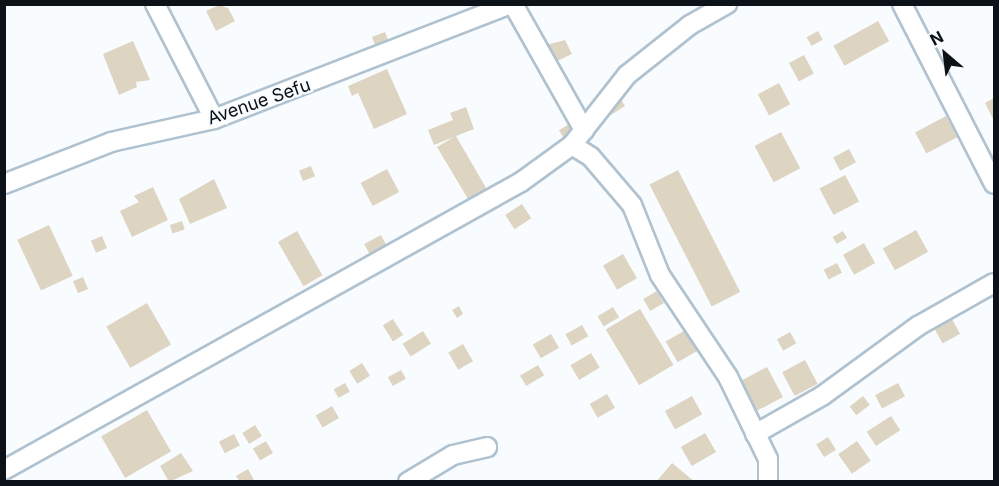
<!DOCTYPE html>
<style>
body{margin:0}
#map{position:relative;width:999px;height:486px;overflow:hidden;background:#f9fcff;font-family:Inter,sans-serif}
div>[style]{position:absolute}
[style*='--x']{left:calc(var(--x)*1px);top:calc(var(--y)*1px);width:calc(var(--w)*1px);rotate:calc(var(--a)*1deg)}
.building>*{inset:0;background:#ded4c2;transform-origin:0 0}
.roads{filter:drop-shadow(2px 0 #b0c2cf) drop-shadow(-2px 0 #b0c2cf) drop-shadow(0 2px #b0c2cf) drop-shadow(0 -2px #b0c2cf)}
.minor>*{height:18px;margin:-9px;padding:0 9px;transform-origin:9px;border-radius:9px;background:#fff}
span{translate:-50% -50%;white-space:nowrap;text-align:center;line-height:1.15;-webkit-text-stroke:4.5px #f9fcff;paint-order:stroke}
.street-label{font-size:18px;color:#0c1217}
.frame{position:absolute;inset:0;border:6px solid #0c1217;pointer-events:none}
.north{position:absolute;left:915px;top:24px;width:60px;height:60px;-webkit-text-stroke:4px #f9fcff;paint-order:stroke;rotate:332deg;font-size:16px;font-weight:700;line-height:24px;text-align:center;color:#0c1217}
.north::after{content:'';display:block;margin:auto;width:21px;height:27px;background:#0c1217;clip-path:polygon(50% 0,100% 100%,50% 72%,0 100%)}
</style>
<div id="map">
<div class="building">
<div style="clip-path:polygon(219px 5px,228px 8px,235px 21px,216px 31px,206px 11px)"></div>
<div style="left:878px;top:21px;width:23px;height:51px;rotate:61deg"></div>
<div style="left:818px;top:31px;width:10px;height:13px;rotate:61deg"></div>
<div style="left:385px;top:32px;width:14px;height:14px;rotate:69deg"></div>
<div style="clip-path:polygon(565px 40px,572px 54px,551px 64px,542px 46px)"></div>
<div style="clip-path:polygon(133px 41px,150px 80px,136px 82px,137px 87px,119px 95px,103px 54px)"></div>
<div style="left:804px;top:55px;width:21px;height:17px;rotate:62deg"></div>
<div style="clip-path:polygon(387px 69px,407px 114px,374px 129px,358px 93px,352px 96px,348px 86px)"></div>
<div style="left:779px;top:83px;width:24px;height:24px;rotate:62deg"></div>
<div style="left:615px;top:90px;width:19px;height:26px;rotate:58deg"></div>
<div style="clip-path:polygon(994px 98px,994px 121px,985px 103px)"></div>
<div style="clip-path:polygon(466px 107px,474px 129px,456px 136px,489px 193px,471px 204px,437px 147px,454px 137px,434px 145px,428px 130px,453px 120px,450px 113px)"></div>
<div style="left:946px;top:116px;width:24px;height:35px;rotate:62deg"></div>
<div style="left:571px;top:123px;width:12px;height:14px;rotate:59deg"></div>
<div style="left:781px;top:132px;width:41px;height:30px;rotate:62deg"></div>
<div style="left:849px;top:149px;width:15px;height:18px;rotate:62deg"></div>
<div style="left:311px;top:166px;width:11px;height:13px;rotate:68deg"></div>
<div style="left:387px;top:169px;width:26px;height:30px;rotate:62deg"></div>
<div style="left:678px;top:170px;width:137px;height:32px;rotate:63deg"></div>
<div style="left:845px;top:175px;width:30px;height:29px;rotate:62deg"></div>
<div style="clip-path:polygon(214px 179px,227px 208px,190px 224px,179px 199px)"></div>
<div style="clip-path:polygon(153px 187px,168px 220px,132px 237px,120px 211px,139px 202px,134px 196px)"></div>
<div style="left:522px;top:204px;width:17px;height:20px;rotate:57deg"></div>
<div style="left:182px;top:221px;width:9px;height:13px;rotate:72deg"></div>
<div style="left:49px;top:225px;width:56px;height:35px;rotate:65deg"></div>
<div style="left:916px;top:230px;width:25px;height:38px;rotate:61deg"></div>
<div style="left:297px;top:231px;width:51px;height:22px;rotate:60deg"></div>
<div style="left:843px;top:231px;width:8px;height:12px;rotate:60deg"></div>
<div style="left:381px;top:235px;width:15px;height:19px;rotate:62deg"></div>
<div style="left:102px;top:236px;width:13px;height:12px;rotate:67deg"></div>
<div style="left:864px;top:243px;width:23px;height:24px;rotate:61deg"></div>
<div style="left:623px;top:254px;width:28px;height:23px;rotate:60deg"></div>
<div style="left:837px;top:263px;width:11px;height:15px;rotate:63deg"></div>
<div style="left:83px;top:277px;width:13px;height:11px;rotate:67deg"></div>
<div style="left:657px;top:291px;width:14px;height:16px;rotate:60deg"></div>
<div style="left:147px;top:303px;width:48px;height:47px;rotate:60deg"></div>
<div style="clip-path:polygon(459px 306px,463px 314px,457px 318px,452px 310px)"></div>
<div style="left:613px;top:307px;width:12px;height:18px;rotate:59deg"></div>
<div style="left:640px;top:309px;width:65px;height:40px;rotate:59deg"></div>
<div style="left:948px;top:312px;width:25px;height:20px;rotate:61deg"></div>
<div style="left:393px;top:319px;width:19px;height:12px;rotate:58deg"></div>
<div style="left:582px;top:325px;width:13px;height:19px;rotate:61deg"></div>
<div style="left:689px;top:328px;width:24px;height:27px;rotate:60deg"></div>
<div style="left:423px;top:331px;width:15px;height:24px;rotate:58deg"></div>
<div style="left:790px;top:332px;width:13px;height:15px;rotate:61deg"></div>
<div style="left:551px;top:334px;width:16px;height:21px;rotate:60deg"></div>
<div style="left:463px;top:344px;width:20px;height:17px;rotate:60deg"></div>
<div style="left:591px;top:353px;width:17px;height:24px;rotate:59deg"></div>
<div style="left:805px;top:360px;width:27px;height:26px;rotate:62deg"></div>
<div style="left:362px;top:363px;width:15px;height:15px;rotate:58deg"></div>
<div style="left:538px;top:365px;width:12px;height:21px;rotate:59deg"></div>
<div style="left:767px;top:367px;width:34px;height:30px;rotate:62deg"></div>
<div style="left:401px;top:370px;width:10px;height:15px;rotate:61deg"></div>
<div style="left:345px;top:383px;width:10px;height:13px;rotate:61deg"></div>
<div style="left:898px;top:383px;width:15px;height:26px;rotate:62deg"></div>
<div style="left:607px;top:394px;width:16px;height:20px;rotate:60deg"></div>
<div style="left:692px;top:396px;width:21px;height:31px;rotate:61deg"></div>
<div style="left:863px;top:396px;width:11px;height:17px;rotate:52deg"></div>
<div style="left:332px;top:406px;width:14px;height:19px;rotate:60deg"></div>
<div style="left:147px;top:410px;width:48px;height:53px;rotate:60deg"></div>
<div style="left:891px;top:416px;width:17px;height:29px;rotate:57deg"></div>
<div style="left:255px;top:425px;width:13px;height:15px;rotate:58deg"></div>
<div style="left:705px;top:433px;width:22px;height:28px;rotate:60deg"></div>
<div style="left:234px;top:434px;width:13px;height:17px;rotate:63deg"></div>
<div style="left:828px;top:437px;width:15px;height:14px;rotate:58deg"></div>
<div style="left:266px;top:441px;width:14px;height:15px;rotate:60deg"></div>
<div style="left:857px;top:441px;width:24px;height:23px;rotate:55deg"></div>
<div style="clip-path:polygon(181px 453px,193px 471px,169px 482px,160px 466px)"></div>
<div style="clip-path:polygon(672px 463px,695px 482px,656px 482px)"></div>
<div style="clip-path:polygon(248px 469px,254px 480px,240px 482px,236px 476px)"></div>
</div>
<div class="roads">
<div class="minor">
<div style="--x:155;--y:4;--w:129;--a:62.8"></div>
<div style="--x:513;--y:4;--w:145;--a:60.6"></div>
<div style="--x:902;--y:4;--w:202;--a:62.9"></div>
<div style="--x:572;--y:145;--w:22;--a:32"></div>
<div style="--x:591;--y:157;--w:63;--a:49.5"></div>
<div style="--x:632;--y:205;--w:75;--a:68.2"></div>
<div style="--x:660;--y:275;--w:123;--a:56.3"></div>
<div style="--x:728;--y:377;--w:91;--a:64"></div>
<div style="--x:768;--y:459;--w:23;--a:90"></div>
<div style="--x:4;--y:184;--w:115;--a:-21.4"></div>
<div style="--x:111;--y:142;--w:106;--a:-12.6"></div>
<div style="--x:214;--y:119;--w:318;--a:-21.2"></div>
<div style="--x:755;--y:434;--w:77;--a:-29.6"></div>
<div style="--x:822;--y:396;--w:119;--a:-36.1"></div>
<div style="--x:918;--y:326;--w:87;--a:-29.5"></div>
<div style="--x:4;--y:470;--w:592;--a:-29.12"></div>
<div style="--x:521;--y:182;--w:63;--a:-36"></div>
<div style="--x:572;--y:145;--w:89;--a:-51.8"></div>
<div style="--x:627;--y:75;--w:80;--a:-38.4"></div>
<div style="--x:690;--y:25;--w:43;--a:-29.6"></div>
<div style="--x:408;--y:482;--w:52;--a:-31"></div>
<div style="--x:453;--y:455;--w:35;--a:-13"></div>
</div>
</div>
<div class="street-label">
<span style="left:259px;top:102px;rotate:-19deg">Avenue Sefu</span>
</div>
<div class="frame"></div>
<div class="north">N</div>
</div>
